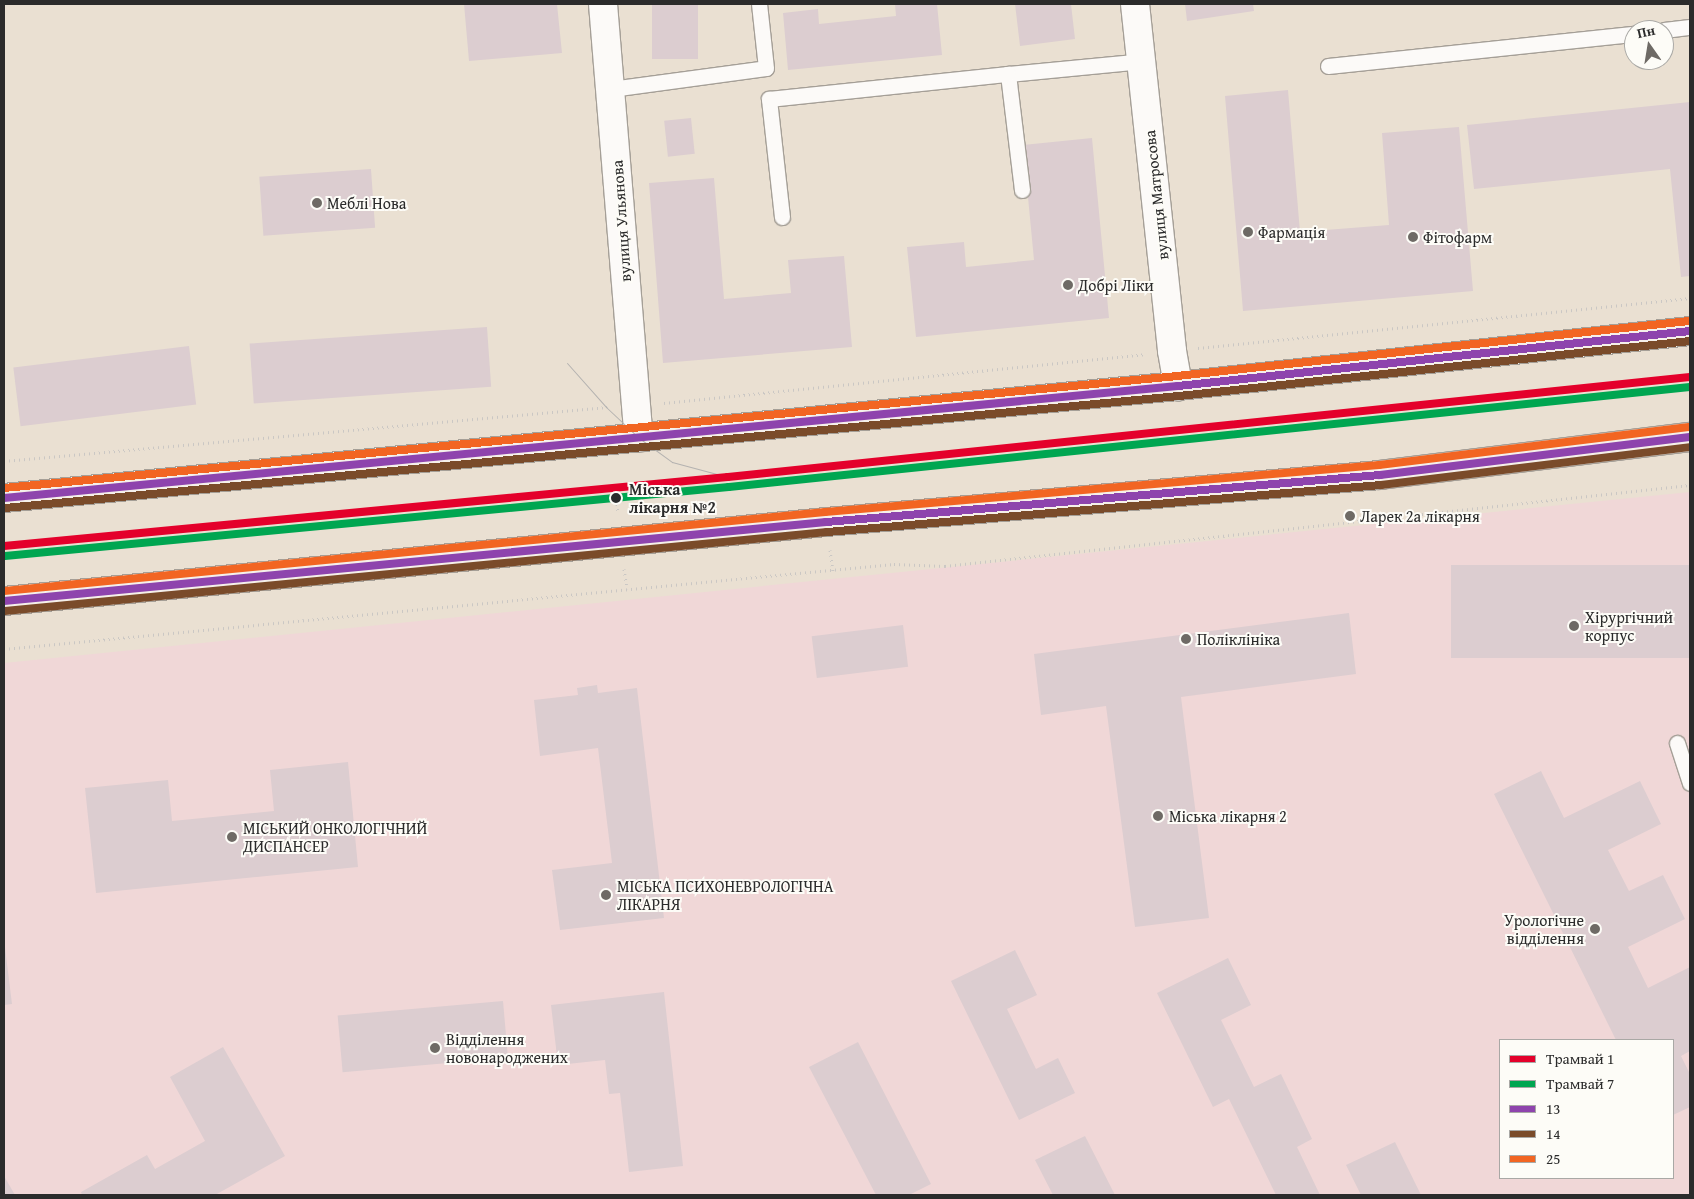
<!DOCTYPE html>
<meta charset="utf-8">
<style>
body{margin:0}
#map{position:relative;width:1694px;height:1199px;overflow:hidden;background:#eae0d2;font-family:"Gentium Book Plus",serif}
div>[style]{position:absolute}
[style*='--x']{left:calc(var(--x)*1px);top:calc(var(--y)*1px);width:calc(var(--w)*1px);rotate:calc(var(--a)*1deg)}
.built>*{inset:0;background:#f0d7d7}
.building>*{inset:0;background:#dccdd0;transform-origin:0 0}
.path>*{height:3px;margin-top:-1.5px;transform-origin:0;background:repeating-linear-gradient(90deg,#cac7c4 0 1px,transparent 0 5px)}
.roads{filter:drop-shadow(1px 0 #a59f97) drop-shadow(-1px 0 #a59f97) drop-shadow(0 1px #a59f97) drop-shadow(0 -1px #a59f97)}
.service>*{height:15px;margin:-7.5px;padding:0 7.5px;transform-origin:7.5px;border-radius:7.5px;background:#fcfaf8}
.minor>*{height:28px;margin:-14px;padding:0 14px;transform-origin:14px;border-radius:14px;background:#fcfaf8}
.tertiary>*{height:28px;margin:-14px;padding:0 14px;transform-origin:14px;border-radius:14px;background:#fcfaf8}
.secondary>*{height:28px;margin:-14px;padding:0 14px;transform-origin:14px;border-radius:14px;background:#f5f0ea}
.tram>*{height:1px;margin:-0.5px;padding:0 0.5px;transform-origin:0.5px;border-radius:0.5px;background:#b4b2b0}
.bus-1>*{height:8px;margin:-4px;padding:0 4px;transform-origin:4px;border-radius:4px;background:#8e44ad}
.bus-2>*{height:8px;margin:-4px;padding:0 4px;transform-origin:4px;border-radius:4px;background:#7a4b2a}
.bus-3>*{height:8px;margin:-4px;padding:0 4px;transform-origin:4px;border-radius:4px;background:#f26522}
.tram-1>*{height:8px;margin:-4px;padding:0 4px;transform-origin:4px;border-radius:4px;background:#e4002b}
.tram-2>*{height:8px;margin:-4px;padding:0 4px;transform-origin:4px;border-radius:4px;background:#00a651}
.dots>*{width:14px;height:14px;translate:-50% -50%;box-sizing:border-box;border:2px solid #fdfcf7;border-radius:50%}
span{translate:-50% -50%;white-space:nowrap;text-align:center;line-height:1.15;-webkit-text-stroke:4px #fdfcf7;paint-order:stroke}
.street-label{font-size:16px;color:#2b2b2b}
.poi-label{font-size:16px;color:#2b2b2b}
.left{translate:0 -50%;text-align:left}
.right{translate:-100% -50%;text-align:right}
.stop-label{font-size:16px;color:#2b2b2b;font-weight:700}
.frame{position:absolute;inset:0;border:5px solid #2b2b2b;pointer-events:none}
.legend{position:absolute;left:1499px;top:1039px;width:175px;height:140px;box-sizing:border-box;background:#fdfcf7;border:1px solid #a9a8a5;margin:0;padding:6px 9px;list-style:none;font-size:15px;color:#2b2b2b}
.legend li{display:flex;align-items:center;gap:10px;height:25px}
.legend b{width:25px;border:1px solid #a9a8a5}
.north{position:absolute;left:1624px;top:20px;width:50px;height:50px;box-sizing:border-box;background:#fdfcf7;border:1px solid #a9a8a5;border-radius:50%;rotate:347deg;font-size:14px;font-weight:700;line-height:20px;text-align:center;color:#2b2b2b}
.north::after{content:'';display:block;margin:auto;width:18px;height:22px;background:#6e6a65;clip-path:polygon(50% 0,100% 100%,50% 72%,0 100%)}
</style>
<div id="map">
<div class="built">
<div style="clip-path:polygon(evenodd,1690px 492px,1690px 1195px,4px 1195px,4px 663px,1690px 492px,1500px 1040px,1673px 1040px,1673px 1178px,1500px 1178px,1500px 1040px)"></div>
</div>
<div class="building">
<div style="clip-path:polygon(464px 4px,557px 4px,562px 53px,469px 61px)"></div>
<div style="left:652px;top:4px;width:46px;height:55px"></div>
<div style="clip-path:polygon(895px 4px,937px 4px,942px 55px,788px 70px,783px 13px,818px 9px,819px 24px,896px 16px)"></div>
<div style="clip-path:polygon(1015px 4px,1071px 4px,1075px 39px,1020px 46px)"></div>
<div style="clip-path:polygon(1185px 4px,1253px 4px,1254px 11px,1187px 21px)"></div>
<div style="clip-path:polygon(1288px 90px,1300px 232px,1389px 225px,1382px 133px,1459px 127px,1473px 291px,1243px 311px,1225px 96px)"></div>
<div style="clip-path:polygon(1690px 102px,1690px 276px,1681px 277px,1670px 169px,1474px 189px,1467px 125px)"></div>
<div style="left:691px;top:118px;width:36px;height:27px;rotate:84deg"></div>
<div style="clip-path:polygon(1092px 138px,1109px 318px,916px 337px,907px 247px,964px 242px,966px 267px,1034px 260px,1023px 145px)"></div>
<div style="left:371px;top:169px;width:59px;height:112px;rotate:86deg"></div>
<div style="clip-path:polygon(714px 178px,724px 299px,791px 293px,788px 260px,844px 256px,852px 347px,663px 363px,649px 183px)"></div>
<div style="left:487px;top:327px;width:60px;height:238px;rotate:86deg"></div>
<div style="left:189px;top:346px;width:59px;height:177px;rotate:83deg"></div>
<div style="left:1690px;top:565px;width:93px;height:239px;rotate:90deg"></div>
<div style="clip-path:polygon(1349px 613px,1356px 674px,1181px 697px,1209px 918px,1135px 927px,1106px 706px,1041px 715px,1034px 654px)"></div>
<div style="left:903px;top:625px;width:42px;height:92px;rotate:83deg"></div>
<div style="clip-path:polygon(597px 685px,598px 693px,637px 688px,664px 918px,560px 930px,552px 870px,612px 863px,598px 748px,540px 756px,534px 700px,578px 695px,577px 688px)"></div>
<div style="clip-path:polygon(348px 762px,358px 867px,96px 893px,85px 788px,168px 780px,172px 821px,274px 811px,270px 770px)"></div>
<div style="clip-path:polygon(1541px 771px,1564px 818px,1640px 781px,1661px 824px,1608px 850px,1629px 891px,1663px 875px,1685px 919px,1628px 947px,1648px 988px,1690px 967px,1690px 1051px,1681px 1056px,1690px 1074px,1690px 1107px,1673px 1115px,1673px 1040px,1616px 1040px,1494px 794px)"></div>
<div style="clip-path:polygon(4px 939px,12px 1004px,4px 1005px)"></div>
<div style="clip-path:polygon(1015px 950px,1037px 995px,1007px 1009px,1036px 1069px,1058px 1058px,1075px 1093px,1019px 1120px,951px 981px)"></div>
<div style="clip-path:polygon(1228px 958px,1251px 1005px,1221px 1020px,1254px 1087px,1281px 1074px,1312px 1139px,1297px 1147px,1320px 1195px,1276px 1195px,1229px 1099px,1213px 1107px,1157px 993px)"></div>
<div style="clip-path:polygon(664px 992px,683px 1166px,629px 1172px,620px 1093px,609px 1094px,605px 1060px,558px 1065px,551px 1005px)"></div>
<div style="left:503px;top:1001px;width:57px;height:166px;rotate:85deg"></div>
<div style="clip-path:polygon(858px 1042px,931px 1184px,909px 1195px,876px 1195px,809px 1067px)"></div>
<div style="clip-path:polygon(223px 1047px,285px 1156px,215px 1195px,82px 1195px,81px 1192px,147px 1155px,155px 1169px,205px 1141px,170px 1077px)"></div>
<div style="clip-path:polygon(1085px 1136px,1115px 1195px,1053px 1195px,1035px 1160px)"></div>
<div style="clip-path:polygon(1395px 1142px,1421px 1195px,1361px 1195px,1346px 1165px)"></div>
<div style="clip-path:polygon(4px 1176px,15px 1195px,4px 1195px)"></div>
</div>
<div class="path">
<div style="--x:1198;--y:348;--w:495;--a:-5.8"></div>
<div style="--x:664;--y:403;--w:483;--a:-5.8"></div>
<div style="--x:4;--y:461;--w:606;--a:-5.11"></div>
<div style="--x:617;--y:504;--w:9;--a:84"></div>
<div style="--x:830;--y:550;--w:21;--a:82"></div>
<div style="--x:624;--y:569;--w:20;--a:81"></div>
<div style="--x:4;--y:649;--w:894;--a:-5.46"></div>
<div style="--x:894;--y:564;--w:51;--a:2.2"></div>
<div style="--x:945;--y:566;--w:749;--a:-6.21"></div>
</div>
<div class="roads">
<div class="service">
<div style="--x:1664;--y:30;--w:26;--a:-7"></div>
<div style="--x:1328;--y:66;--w:308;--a:-6"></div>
<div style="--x:611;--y:89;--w:156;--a:-7.7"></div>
<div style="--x:766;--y:68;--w:64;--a:-96.2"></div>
<div style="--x:1022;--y:190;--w:117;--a:-96.9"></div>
<div style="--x:1008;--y:74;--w:135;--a:-5.5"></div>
<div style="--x:782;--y:217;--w:119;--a:-96.3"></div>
<div style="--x:769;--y:99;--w:240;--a:-6"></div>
<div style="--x:1677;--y:743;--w:42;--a:72"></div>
</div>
<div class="minor">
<div style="--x:603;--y:4;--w:435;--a:85.3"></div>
</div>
<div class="tertiary">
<div style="--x:1135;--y:4;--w:349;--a:83.9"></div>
<div style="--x:1172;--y:351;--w:36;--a:80"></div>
</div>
<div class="secondary">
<div style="--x:4;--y:498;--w:1179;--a:-5.45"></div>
<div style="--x:1178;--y:386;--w:515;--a:-6.13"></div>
<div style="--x:4;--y:601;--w:826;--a:-5.49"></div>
<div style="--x:826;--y:522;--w:556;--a:-4.85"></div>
<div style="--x:1380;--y:475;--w:312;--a:-7"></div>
</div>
</div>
<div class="tram">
<div style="--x:567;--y:363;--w:59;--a:48.4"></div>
<div style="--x:606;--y:407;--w:45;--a:43.2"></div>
<div style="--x:639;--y:438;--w:41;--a:36"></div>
<div style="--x:672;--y:462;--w:58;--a:15"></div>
</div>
<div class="bus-1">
<div style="--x:4;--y:498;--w:1179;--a:-5.45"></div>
<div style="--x:1178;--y:386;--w:515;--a:-6.13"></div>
<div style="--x:4;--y:601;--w:826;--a:-5.49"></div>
<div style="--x:826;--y:522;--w:556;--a:-4.85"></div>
<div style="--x:1380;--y:475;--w:312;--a:-7"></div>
</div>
<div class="bus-2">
<div style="--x:5;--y:508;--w:1179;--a:-5.45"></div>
<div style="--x:1179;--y:396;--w:514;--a:-6.14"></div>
<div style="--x:5;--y:611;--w:826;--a:-5.49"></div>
<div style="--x:827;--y:532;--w:556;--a:-4.85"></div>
<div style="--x:1381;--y:485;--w:311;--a:-7"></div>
</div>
<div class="bus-3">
<div style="--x:4;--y:488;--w:1178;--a:-5.45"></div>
<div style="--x:1177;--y:376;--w:515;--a:-6.13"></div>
<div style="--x:4;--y:591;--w:825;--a:-5.5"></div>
<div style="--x:825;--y:512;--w:556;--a:-4.85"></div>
<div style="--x:1379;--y:465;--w:312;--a:-7"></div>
</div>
<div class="tram-1">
<div style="--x:4;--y:546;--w:727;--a:-5.44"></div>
<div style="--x:728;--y:477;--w:967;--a:-5.93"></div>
</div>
<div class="tram-2">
<div style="--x:5;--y:556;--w:727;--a:-5.44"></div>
<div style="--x:729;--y:487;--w:966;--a:-5.94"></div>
</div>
<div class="dots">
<div style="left:317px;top:203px;background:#6e6a65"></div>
<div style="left:1248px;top:232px;background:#6e6a65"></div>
<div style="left:1413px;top:237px;background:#6e6a65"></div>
<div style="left:1068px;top:285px;background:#6e6a65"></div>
<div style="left:616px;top:498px;background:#2b2b2b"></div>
<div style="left:1350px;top:516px;background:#6e6a65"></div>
<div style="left:1574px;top:626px;background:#6e6a65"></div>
<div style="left:1186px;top:639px;background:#6e6a65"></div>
<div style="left:1158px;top:816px;background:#6e6a65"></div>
<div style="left:232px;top:837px;background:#6e6a65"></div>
<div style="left:606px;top:895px;background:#6e6a65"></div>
<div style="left:1595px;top:929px;background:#6e6a65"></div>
<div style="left:435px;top:1048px;background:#6e6a65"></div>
</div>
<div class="street-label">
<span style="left:1156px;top:195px;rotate:-96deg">вулиця Матросова</span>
<span style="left:621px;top:221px;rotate:-94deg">вулиця Ульянова</span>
</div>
<div class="poi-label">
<span class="left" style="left:327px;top:203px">Меблі Нова</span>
<span class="left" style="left:1258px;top:232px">Фармація</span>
<span class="left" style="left:1423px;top:237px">Фітофарм</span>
<span class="left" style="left:1078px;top:285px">Добрі Ліки</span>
<span class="left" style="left:1360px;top:516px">Ларек 2а лікарня</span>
<span class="left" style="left:1585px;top:626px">Хірургічний<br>корпус</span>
<span class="left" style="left:1197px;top:639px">Поліклініка</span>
<span class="left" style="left:1169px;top:816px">Міська лікарня 2</span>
<span class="left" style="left:243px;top:837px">МІСЬКИЙ ОНКОЛОГІЧНИЙ<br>ДИСПАНСЕР</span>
<span class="left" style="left:617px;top:895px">МІСЬКА ПСИХОНЕВРОЛОГІЧНА<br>ЛІКАРНЯ</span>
<span class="right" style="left:1584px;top:929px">Урологічне<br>відділення</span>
<span class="left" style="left:446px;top:1048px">Відділення<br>новонароджених</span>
</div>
<div class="stop-label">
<span class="left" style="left:629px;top:498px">Міська<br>лікарня №2</span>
</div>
<div class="frame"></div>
<ul class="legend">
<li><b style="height:6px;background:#e4002b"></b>Трамвай 1</li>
<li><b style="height:6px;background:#00a651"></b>Трамвай 7</li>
<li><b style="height:6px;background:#8e44ad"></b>13</li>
<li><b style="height:6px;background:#7a4b2a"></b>14</li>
<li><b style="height:6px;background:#f26522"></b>25</li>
</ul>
<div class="north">Пн</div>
</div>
